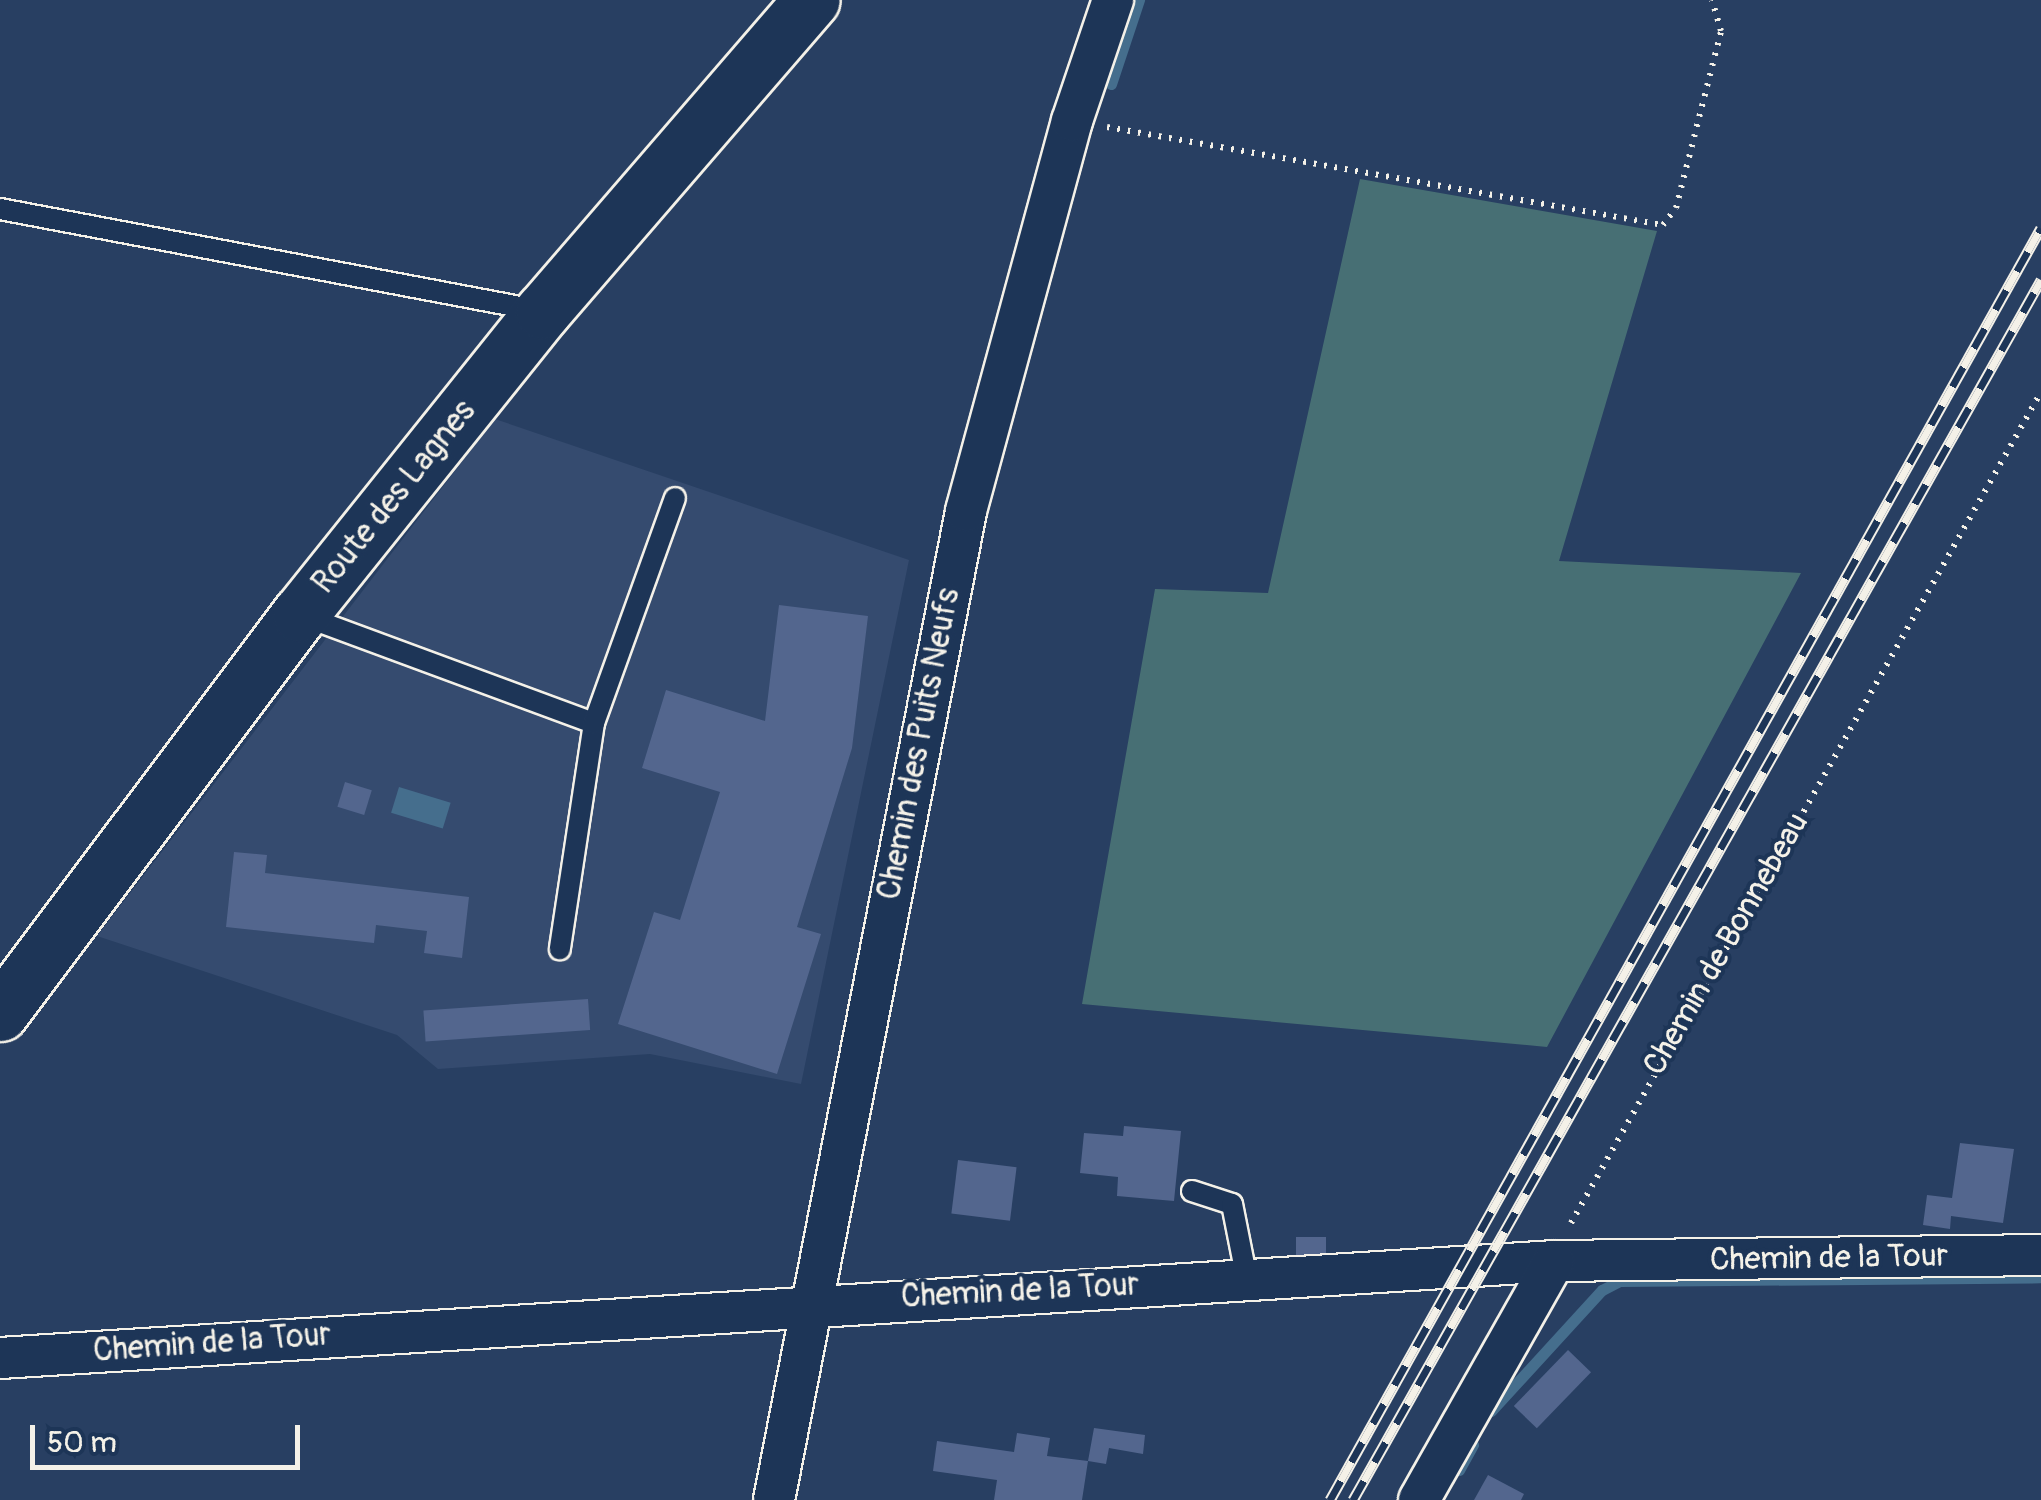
<!DOCTYPE html>
<style>
body{margin:0}
#map{position:relative;width:2041px;height:1500px;overflow:hidden;background:#283f62;font-family:Pangolin,sans-serif}
div>[style]{position:absolute}
[style*='--x']{left:calc(var(--x)*1px);top:calc(var(--y)*1px);width:calc(var(--w)*1px);rotate:calc(var(--a)*1deg)}
.built>*{inset:0;background:#354b6f}
.green>*{inset:0;background:#476f74}
.water>*{inset:0;background:#456e8d;transform-origin:0 0}
.stream>*{height:11px;margin:-5.5px;padding:0 5.5px;transform-origin:5.5px;border-radius:5.5px;background:#456e8d}
.building>*{inset:0;background:#53668e;transform-origin:0 0}
.path>*{height:6px;margin-top:-3px;transform-origin:0;background:repeating-linear-gradient(90deg,#f4f1e8 0 2.5px,transparent 0 10.5px)}
.roads{filter:drop-shadow(2px 0 #f4f1e8) drop-shadow(-2px 0 #f4f1e8) drop-shadow(0 2px #f4f1e8) drop-shadow(0 -2px #f4f1e8)}
.lane>*{height:20px;margin:-10px;padding:0 10px;transform-origin:10px;border-radius:10px;background:#1d3557}
.street>*{height:40px;margin:-20px;padding:0 20px;transform-origin:20px;border-radius:20px;background:#1d3557}
.secondary>*{height:55px;margin:-27.5px;padding:0 27.5px;transform-origin:27.5px;border-radius:27.5px;background:#1d3557}
.rail>*{height:11px;margin-top:-5.5px;transform-origin:0;background:repeating-linear-gradient(90deg,#1d3557 0 22px,#f4f1e8 0 44px);box-sizing:border-box;border-block:2px solid #f4f1e8}
span{translate:-50% -50%;white-space:nowrap;text-align:center;line-height:1.15;-webkit-text-stroke:8px #1d3557;paint-order:stroke}
.street-label{font-size:32px;color:#f4f1e8}
.scale{position:absolute;left:30px;top:1425px;width:270px;height:45px;box-sizing:border-box;border:5px solid #f4f1e8;border-top:0;padding-left:12px;font-size:30px;line-height:35px;white-space:nowrap;color:#f4f1e8;-webkit-text-stroke:8px #1d3557;paint-order:stroke}
</style>
<div id="map">
<div class="built">
<div style="clip-path:polygon(495px 419px,909px 560px,801px 1084px,650px 1054px,438px 1069px,397px 1035px,97px 936px)"></div>
</div>
<div class="green">
<div style="clip-path:polygon(1360px 179px,1657px 231px,1559px 561px,1801px 573px,1547px 1047px,1082px 1004px,1155px 589px,1268px 593px)"></div>
</div>
<div class="water">
<div style="left:399px;top:787px;width:54px;height:27px;rotate:17deg"></div>
</div>
<div class="stream">
<div style="--x:1111;--y:84;--w:89;--a:-71.6"></div>
<div style="--x:1491;--y:1411;--w:164;--a:-47.5"></div>
<div style="--x:1602;--y:1290;--w:20;--a:-27"></div>
<div style="--x:1620;--y:1281;--w:421;--a:-0.5"></div>
<div style="--x:1459;--y:1470;--w:29;--a:-61"></div>
</div>
<div class="building">
<div style="clip-path:polygon(779px 605px,868px 616px,852px 748px,797px 927px,821px 934px,777px 1074px,618px 1024px,654px 912px,680px 920px,720px 792px,642px 768px,666px 690px,765px 721px)"></div>
<div style="left:345px;top:782px;width:28px;height:26px;rotate:17deg"></div>
<div style="clip-path:polygon(234px 852px,267px 855px,265px 873px,469px 897px,462px 958px,424px 953px,427px 931px,376px 925px,374px 943px,226px 927px)"></div>
<div style="left:588px;top:999px;width:31px;height:165px;rotate:86deg"></div>
<div style="clip-path:polygon(1124px 1126px,1181px 1131px,1174px 1201px,1117px 1196px,1118px 1177px,1080px 1173px,1084px 1133px,1123px 1136px)"></div>
<div style="clip-path:polygon(1960px 1143px,2014px 1149px,2003px 1223px,1951px 1216px,1950px 1229px,1923px 1225px,1927px 1195px,1952px 1198px)"></div>
<div style="left:958px;top:1160px;width:59px;height:54px;rotate:7deg"></div>
<div style="left:1296px;top:1237px;width:30px;height:24px"></div>
<div style="left:1568px;top:1350px;width:32px;height:78px;rotate:44deg"></div>
<div style="clip-path:polygon(1094px 1428px,1145px 1435px,1143px 1454px,1109px 1448px,1106px 1464px,1088px 1461px)"></div>
<div style="clip-path:polygon(1017px 1433px,1050px 1438px,1047px 1456px,1088px 1461px,1082px 1500px,994px 1500px,997px 1480px,933px 1471px,937px 1441px,1014px 1452px)"></div>
<div style="clip-path:polygon(1488px 1475px,1524px 1494px,1521px 1500px,1474px 1500px)"></div>
</div>
<div class="path">
<div style="--x:1107;--y:127;--w:565;--a:10"></div>
<div style="--x:1663;--y:225;--w:21;--a:-53"></div>
<div style="--x:1676;--y:208;--w:183;--a:-75.7"></div>
<div style="--x:1721;--y:31;--w:32;--a:-106"></div>
<div style="--x:1571;--y:1223;--w:955;--a:-60.51"></div>
</div>
<div class="roads">
<div class="lane">
<div style="--x:0;--y:209;--w:545;--a:10.67"></div>
<div style="--x:304;--y:616;--w:309;--a:20.3"></div>
<div style="--x:594;--y:723;--w:229;--a:98.6"></div>
<div style="--x:594;--y:723;--w:239;--a:-70.2"></div>
<div style="--x:1192;--y:1191;--w:42;--a:18"></div>
<div style="--x:1232;--y:1204;--w:77;--a:78.8"></div>
</div>
<div class="street">
<div style="--x:0;--y:1358;--w:1557;--a:-3.57"></div>
<div style="--x:1554;--y:1261;--w:487;--a:-0.7"></div>
<div style="--x:774;--y:1500;--w:1007;--a:-79.01"></div>
<div style="--x:966;--y:511;--w:404;--a:-74.8"></div>
<div style="--x:1072;--y:121;--w:128;--a:-71.3"></div>
<div style="--x:1419;--y:1500;--w:274;--a:-60.5"></div>
</div>
<div class="secondary">
<div style="--x:0;--y:1013;--w:499;--a:-53.1"></div>
<div style="--x:300;--y:614;--w:388;--a:-51.3"></div>
<div style="--x:543;--y:311;--w:411;--a:-49.2"></div>
</div>
</div>
<div class="rail">
<div style="--x:1330;--y:1500;--w:1457;--a:-60.8"></div>
<div style="--x:1353;--y:1500;--w:1401;--a:-60.58"></div>
</div>
<div class="street-label">
<span style="left:394px;top:497px;rotate:-51deg">Route des Lagnes</span>
<span style="left:919px;top:744px;rotate:-79deg">Chemin des Puits Neufs</span>
<span style="left:1726px;top:944px;rotate:-60deg">Chemin de Bonnebeau</span>
<span style="left:1829px;top:1258px;rotate:-1deg">Chemin de la Tour</span>
<span style="left:1020px;top:1291px;rotate:-3deg">Chemin de la Tour</span>
<span style="left:212px;top:1343px;rotate:-4deg">Chemin de la Tour</span>
</div>
<div class="scale">50 m</div>
</div>
